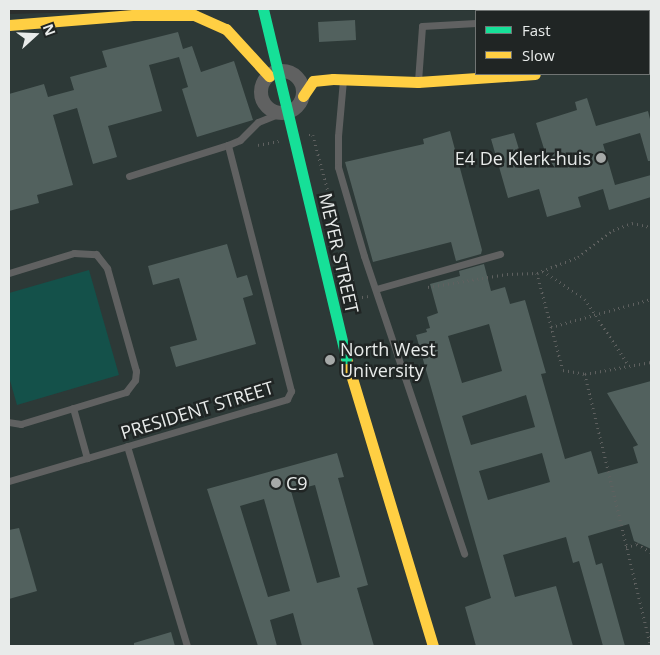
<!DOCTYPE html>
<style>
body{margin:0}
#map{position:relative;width:660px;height:655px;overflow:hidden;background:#2b2e2d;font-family:"Open Sans",sans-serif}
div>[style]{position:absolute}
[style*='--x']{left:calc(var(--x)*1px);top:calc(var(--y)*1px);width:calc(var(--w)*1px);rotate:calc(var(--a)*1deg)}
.built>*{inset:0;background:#2d3937}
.green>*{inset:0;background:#14514a}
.building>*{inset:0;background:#52615e;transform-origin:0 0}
.path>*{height:2.5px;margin-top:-1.25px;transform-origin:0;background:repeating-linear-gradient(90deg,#5e605f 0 1px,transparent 0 5px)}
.lane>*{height:7px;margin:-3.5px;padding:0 3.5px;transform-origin:3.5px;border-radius:3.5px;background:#606161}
.street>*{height:14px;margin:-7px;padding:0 7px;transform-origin:7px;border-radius:7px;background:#606161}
.street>.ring{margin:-7px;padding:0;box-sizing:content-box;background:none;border:14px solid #606161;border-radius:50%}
.slow>*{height:11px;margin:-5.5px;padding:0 5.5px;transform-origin:5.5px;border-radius:5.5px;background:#ffcf43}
.fast-bridge>*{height:11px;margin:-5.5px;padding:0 5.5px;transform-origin:5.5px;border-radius:5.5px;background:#16e098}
.dots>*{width:14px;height:14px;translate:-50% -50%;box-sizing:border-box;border:2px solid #202524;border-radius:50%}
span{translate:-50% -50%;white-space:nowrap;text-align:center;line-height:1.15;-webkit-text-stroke:5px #202524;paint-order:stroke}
.poi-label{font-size:18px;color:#e8ebea}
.right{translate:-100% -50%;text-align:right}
.left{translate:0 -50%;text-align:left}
.street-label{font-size:18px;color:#e8ebea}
.frame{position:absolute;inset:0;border:10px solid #e8ebea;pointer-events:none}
.legend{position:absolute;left:475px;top:10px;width:175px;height:65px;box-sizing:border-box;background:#202524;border:1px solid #707473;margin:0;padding:6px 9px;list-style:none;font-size:15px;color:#e8ebea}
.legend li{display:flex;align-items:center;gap:10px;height:25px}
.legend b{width:25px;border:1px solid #707473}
.north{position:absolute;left:10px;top:10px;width:50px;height:50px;-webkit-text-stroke:4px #202524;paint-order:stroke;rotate:70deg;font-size:14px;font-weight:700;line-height:20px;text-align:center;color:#e8ebea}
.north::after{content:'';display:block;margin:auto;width:18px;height:22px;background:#e8ebea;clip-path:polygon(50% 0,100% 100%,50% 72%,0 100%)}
</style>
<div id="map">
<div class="built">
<div style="clip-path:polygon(evenodd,202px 9px,651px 9px,651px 646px,9px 646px,9px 14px,202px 9px,476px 11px,649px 11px,649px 74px,476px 74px,476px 11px)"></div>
</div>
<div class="green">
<div style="clip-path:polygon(89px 270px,119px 375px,17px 405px,9px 377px,9px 293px)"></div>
</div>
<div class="building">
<div style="left:355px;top:20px;width:20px;height:37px;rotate:87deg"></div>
<div style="clip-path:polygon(178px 32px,183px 49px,192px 46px,201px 72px,234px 61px,253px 120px,197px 137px,182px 89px,188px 87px,179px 57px,149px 65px,162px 111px,108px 126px,117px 157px,93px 164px,77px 108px,53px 115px,73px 185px,37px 195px,39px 203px,9px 211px,9px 94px,44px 84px,48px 97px,74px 90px,70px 77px,107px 67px,102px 51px)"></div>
<div style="clip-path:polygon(587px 98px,596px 126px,648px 111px,651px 123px,651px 161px,648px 161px,640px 133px,603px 144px,615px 185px,651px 175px,651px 197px,609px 210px,603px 189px,578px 197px,581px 207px,547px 217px,539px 189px,508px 198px,491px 139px,514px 133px,522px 159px,545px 152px,536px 123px,577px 110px,575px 102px)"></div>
<div style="clip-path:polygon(450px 131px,482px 250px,481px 254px,456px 261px,451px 242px,373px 262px,345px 162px,424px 144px,423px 139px)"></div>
<div style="clip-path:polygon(227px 244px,237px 278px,247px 275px,253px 295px,243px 298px,256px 344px,176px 367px,170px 347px,197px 340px,179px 278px,153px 285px,148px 266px)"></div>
<div style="clip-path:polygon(evenodd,484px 264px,491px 291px,505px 287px,510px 304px,525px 300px,546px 373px,541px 374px,565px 459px,591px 451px,598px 474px,638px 463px,633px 447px,638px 445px,607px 393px,651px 381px,651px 549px,634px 541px,629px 524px,588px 536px,596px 565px,602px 563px,625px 646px,603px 646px,579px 561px,573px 563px,566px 537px,503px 555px,515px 597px,556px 586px,573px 646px,476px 646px,465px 607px,491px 598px,416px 335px,427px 332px,426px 329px,430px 328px,427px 317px,438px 313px,430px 284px,460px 276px,459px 271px,484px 264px,489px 324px,502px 371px,462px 383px,448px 336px,489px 324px,484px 264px,526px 395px,535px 427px,471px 445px,462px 416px,526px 395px,484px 264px,542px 453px,550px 482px,488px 500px,479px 471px,542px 453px)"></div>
<div style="clip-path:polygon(evenodd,337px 453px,344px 477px,338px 478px,368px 585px,357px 588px,374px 646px,302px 646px,293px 613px,270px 620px,277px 646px,258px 646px,207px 489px,337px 453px,315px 485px,340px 577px,317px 583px,291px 491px,315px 485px,337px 453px,264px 499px,290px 591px,268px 597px,240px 506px,264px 499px)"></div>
<div style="clip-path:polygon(19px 528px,37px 591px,9px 599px,9px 530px)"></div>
<div style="clip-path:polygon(171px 632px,175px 646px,134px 646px,134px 643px)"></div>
</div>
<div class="path">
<div style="--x:309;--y:135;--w:4;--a:0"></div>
<div style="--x:313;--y:135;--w:169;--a:74.9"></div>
<div style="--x:357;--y:298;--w:11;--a:-10"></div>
<div style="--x:258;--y:145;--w:21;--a:-11"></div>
<div style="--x:543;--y:271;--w:50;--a:33.7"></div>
<div style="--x:585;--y:299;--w:78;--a:56.5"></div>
<div style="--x:537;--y:273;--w:100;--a:75"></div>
<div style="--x:563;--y:370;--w:22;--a:10"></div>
<div style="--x:585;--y:374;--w:280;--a:76.4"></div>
<div style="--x:428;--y:287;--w:80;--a:-9.3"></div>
<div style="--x:507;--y:274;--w:30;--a:-2"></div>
<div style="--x:537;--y:273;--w:44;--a:-21.3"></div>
<div style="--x:578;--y:257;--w:44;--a:-37.6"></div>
<div style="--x:613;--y:230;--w:20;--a:-20"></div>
<div style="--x:632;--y:223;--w:19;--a:12"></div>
<div style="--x:551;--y:327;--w:104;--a:-15.6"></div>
<div style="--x:585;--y:374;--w:67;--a:-10.3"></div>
<div style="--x:626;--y:547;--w:11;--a:-15"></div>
<div style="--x:637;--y:544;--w:16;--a:30"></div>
</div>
<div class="lane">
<div style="--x:649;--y:16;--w:2;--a:0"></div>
<div style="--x:343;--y:80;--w:56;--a:95.1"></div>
<div style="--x:338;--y:136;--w:31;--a:90"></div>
<div style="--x:338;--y:167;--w:93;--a:73.7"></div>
<div style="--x:364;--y:256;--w:314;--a:71.4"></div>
<div style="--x:418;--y:81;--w:55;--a:-85.8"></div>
<div style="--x:422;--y:26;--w:54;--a:-3.2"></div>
<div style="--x:129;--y:176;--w:104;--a:-17.4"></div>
<div style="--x:228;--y:145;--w:13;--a:-23"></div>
<div style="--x:240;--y:140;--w:25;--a:-45"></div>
<div style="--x:258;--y:122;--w:24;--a:-22"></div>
<div style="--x:9;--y:273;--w:68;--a:-17.1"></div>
<div style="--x:74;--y:253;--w:22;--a:3"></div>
<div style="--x:96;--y:254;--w:18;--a:52"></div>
<div style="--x:107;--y:268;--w:107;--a:74.3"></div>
<div style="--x:136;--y:371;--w:9;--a:96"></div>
<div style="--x:135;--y:380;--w:15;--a:127"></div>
<div style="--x:126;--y:392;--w:110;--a:163.1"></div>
<div style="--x:21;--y:424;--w:12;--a:-171"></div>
<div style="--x:376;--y:289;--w:129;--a:-15.8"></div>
<div style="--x:73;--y:408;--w:52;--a:74.4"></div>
<div style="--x:127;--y:446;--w:209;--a:73.3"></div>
<div style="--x:9;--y:481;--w:290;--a:-16.4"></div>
<div style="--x:287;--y:399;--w:9;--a:-63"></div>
<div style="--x:291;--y:391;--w:254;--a:-104.4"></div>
</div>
<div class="street">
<div style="--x:649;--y:64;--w:2;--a:-27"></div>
<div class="ring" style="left:261px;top:71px;width:28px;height:28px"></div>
</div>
<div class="slow">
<div style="--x:9;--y:25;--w:124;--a:-4.6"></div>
<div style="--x:133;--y:15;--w:61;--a:0"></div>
<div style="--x:194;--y:15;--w:35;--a:24"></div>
<div style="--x:226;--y:29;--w:64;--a:47.5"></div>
<div style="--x:303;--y:96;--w:18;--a:-56"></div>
<div style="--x:313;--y:81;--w:20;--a:-6"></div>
<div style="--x:333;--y:79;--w:85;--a:2"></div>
<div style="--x:418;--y:82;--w:117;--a:-3.9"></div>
<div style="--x:346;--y:358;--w:301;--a:73.2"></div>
</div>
<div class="fast-bridge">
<div style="--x:263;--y:9;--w:359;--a:76.6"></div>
</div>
<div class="dots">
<div style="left:601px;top:158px;background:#a6a9a8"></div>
<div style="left:330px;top:360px;background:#a6a9a8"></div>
<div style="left:276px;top:483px;background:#a6a9a8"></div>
</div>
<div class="poi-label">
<span class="right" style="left:591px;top:158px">E4 De Klerk-huis</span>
<span class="left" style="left:340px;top:360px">North West<br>University</span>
<span class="left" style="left:286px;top:483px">C9</span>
</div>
<div class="street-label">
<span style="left:339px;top:253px;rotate:77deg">MEYER STREET</span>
<span style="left:197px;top:410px;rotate:-17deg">PRESIDENT STREET</span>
</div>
<div class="frame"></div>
<ul class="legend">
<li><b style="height:6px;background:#16e098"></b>Fast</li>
<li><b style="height:6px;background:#ffcf43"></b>Slow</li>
</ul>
<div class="north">N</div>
</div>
